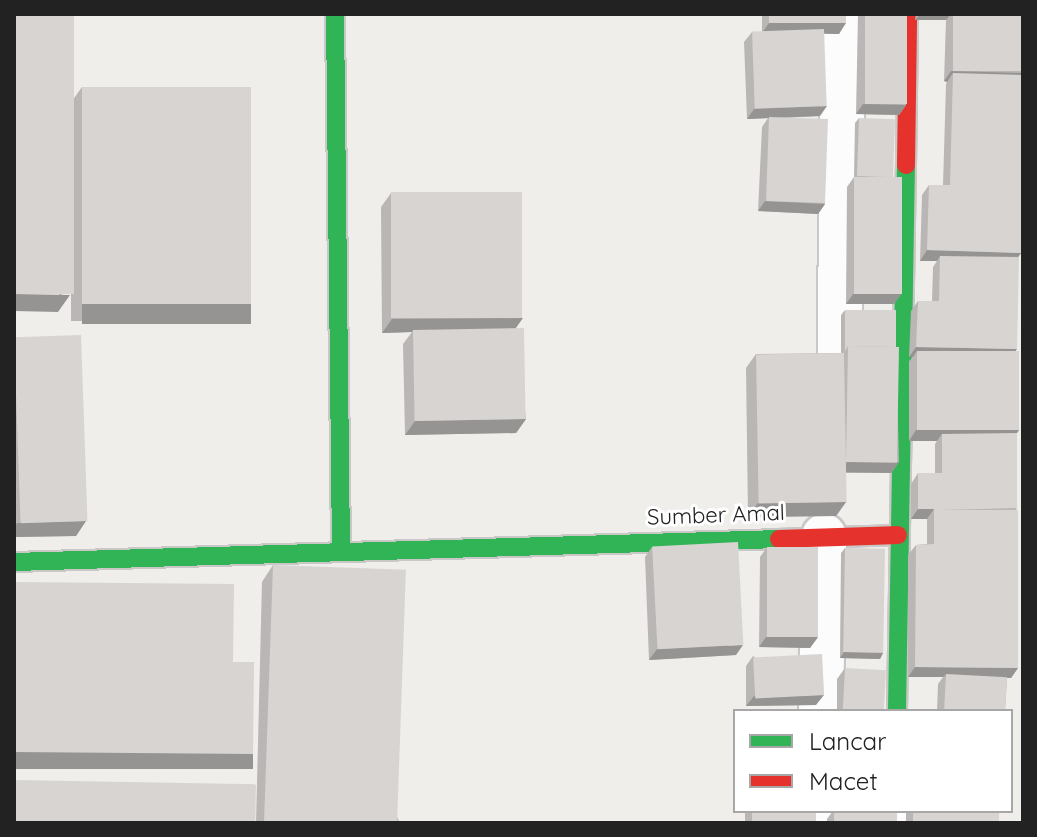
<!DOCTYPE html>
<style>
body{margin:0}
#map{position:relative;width:1037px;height:837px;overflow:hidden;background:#f0eeeb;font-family:Quicksand,sans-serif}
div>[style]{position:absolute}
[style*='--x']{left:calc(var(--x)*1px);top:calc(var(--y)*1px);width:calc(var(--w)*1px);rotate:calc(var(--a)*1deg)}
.roads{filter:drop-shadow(2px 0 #c9c8c7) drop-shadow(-2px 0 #c9c8c7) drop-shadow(0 2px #c9c8c7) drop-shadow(0 -2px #c9c8c7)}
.street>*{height:44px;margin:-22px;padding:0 22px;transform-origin:22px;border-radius:22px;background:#fdfcfc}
.fast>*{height:18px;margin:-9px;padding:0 9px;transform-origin:9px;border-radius:9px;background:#30b455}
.jam>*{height:18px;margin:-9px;padding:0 9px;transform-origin:9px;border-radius:9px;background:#e5322d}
.wall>*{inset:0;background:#b9b6b5;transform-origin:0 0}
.shaded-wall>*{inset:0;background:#969493;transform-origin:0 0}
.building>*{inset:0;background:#d7d4d2;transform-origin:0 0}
span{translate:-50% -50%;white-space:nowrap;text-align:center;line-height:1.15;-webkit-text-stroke:6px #fff;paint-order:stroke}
.street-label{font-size:22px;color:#222}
.frame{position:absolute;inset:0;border:16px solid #222;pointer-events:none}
.legend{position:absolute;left:733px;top:709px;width:280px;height:104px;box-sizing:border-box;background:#fff;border:2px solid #a7a7a7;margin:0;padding:10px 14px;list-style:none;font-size:24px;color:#222}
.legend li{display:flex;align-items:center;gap:16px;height:40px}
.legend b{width:40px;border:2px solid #a7a7a7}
</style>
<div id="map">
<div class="roads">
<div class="street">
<div style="--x:839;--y:412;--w:398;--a:-89.4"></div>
<div style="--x:821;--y:711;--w:175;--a:-89"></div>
<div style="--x:819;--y:823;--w:12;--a:-90"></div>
<div style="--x:896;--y:823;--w:12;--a:-90"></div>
</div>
<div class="fast">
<div style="--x:335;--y:14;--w:538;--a:89.36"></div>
<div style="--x:14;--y:562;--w:765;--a:-1.72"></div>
<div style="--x:897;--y:711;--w:546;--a:-89.06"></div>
</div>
<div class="jam">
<div style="--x:906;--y:165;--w:151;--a:-89.2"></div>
<div style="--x:779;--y:539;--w:119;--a:-1.9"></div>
</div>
</div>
<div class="wall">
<div style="clip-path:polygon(762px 14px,846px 14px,839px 34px,824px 33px,820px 116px,784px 118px,825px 204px,818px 214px,758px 211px,762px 127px,768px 118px,747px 119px,744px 42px,752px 32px,762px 32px)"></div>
<div style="clip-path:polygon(858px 14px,907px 14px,906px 105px,899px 115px,856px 114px)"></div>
<div style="clip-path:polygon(916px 14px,1023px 14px,1021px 253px,1018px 257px,1016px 351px,1019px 430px,1017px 433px,1017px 508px,1016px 510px,1018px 668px,1011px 678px,1007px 678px,1005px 711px,937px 711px,938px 684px,943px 677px,908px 677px,908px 555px,916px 545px,927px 544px,927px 519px,911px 519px,911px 484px,918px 473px,935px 473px,935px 444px,937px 441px,909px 441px,909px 361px,913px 357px,909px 357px,911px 311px,918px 301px,932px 301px,933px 267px,937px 261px,920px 261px,922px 195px,929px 185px,943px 185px,946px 84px,947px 82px,944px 81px,946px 20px,915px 20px)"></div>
<div style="clip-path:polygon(82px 87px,251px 304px,239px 321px,71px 321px,71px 249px,58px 312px,72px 101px)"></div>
<div style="clip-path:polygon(859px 118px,893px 177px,901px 294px,894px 304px,846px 304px,847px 187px,854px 177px,855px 123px)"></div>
<div style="clip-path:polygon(391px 193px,515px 328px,526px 419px,516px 433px,405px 435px,403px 344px,412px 332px,382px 333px,381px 207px)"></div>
<div style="clip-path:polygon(845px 310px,896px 347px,899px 462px,891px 473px,846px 473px,846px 502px,836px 516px,748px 517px,746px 368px,756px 354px,841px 353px,841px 315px)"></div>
<div style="clip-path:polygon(14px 336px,86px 521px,76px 536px,14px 537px)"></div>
<div style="clip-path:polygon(652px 547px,736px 655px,649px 660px,645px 557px)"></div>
<div style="clip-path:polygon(767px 547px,818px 637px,810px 648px,759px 647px,760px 557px)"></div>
<div style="clip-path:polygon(845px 548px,883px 653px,880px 659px,840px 658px,841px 553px)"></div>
<div style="clip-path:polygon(273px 565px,400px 823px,256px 823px,262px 582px)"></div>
<div style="clip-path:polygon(753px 656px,816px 705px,746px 706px,746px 666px)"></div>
<div style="clip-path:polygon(845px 668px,885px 711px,837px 711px,837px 679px)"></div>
<div style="left:745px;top:811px;width:71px;height:12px"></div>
<div style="clip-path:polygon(833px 811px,897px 811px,896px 823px,827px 823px,827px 819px)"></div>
<div style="left:906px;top:811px;width:93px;height:12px"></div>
</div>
<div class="shaded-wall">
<div style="clip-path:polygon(920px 14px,951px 14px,946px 20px,915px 20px)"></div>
<div style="clip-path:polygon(769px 23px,846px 23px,839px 34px,762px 33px)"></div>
<div style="clip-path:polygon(951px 71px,1023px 73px,1023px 84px,953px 73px,947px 82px,944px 81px)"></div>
<div style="clip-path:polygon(863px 104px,906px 105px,899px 115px,856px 114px)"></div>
<div style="clip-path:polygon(827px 106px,820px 116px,747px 119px,754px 109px)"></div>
<div style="clip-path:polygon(765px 201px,825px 204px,818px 214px,758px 211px)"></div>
<div style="clip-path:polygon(927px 250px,1021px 253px,1014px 263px,940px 256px,937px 261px,920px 261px)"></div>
<div style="clip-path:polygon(14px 294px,70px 295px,58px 312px,14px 311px)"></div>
<div style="clip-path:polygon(853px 294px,901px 294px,894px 304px,846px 304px)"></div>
<div style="left:82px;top:304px;width:169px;height:20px"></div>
<div style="clip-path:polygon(523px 318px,513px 332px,413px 330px,412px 332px,382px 333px,392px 319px)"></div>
<div style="clip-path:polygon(916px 347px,1017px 349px,1010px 359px,917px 351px,913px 357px,909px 357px)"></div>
<div style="clip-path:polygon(526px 419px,516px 433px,405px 435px,415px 421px)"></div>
<div style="clip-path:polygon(916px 430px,1019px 430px,1012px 440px,942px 434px,937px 441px,909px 441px)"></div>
<div style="clip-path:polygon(847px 462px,899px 462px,891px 473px,840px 472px)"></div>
<div style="clip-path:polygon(846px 502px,836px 516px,748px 517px,758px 503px)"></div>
<div style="clip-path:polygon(918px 509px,934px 509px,927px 519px,911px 519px)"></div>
<div style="clip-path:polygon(86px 521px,76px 536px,14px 537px,14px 528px,17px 523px)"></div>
<div style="clip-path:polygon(766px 637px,818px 637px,810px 648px,759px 647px)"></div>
<div style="clip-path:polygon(743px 645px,736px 655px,649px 660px,657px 649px)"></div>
<div style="clip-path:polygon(844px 652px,883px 653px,880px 659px,840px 658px)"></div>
<div style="clip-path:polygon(915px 667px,1018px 668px,1011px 678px,945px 677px,946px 674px,943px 677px,908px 677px)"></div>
<div style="clip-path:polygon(824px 695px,816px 705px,746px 706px,754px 696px)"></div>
<div style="left:14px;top:752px;width:239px;height:17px"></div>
</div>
<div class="building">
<div style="left:14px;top:14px;width:60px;height:280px"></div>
<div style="left:769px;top:14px;width:77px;height:9px"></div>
<div style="left:865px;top:14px;width:42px;height:90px"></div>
<div style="left:953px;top:14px;width:70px;height:57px"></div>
<div style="left:824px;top:29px;width:77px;height:72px;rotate:88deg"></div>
<div style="clip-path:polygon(953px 73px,1023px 75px,1023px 191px,1021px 253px,927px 250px,929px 185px,950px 185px)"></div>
<div style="left:82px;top:87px;width:169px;height:217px"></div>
<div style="left:769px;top:117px;width:59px;height:84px;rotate:2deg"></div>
<div style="left:859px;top:118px;width:36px;height:58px;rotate:2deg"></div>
<div style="left:854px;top:177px;width:48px;height:117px"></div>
<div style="left:522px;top:192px;width:126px;height:131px;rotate:90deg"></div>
<div style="clip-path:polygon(940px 256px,1019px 257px,1017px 349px,916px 347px,918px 301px,939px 301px)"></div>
<div style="clip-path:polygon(845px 310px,896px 310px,896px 347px,848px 346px,845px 351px)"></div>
<div style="left:524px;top:328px;width:91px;height:111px;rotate:89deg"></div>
<div style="left:81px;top:335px;width:186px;height:67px;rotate:88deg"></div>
<div style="left:848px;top:346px;width:51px;height:116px;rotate:1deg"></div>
<div style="left:917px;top:351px;width:102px;height:79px"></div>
<div style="left:844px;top:353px;width:149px;height:88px;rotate:89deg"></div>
<div style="clip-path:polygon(1017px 433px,1017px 508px,940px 510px,1018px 510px,1018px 668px,915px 667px,916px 545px,934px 544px,934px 509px,918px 509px,918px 473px,942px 473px,942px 434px)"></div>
<div style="left:738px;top:542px;width:103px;height:86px;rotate:87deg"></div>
<div style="left:767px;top:547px;width:51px;height:90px"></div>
<div style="left:845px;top:548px;width:40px;height:104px;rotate:1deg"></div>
<div style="left:273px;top:565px;width:133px;height:258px;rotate:2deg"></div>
<div style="clip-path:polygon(14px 582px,234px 584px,233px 662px,254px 662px,253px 754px,14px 752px)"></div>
<div style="left:822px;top:654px;width:41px;height:69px;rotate:87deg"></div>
<div style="left:845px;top:668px;width:41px;height:43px;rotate:3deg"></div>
<div style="left:946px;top:674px;width:61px;height:37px;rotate:3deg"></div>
<div style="left:14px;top:780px;width:242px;height:43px;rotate:1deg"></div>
<div style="left:752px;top:811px;width:64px;height:12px"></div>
<div style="left:834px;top:811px;width:63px;height:12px"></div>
<div style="left:913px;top:811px;width:86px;height:12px"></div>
</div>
<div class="street-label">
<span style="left:716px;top:515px;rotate:-2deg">Sumber Amal</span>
</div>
<div class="frame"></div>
<ul class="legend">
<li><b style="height:10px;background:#30b455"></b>Lancar</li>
<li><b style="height:10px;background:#e5322d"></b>Macet</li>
</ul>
</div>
